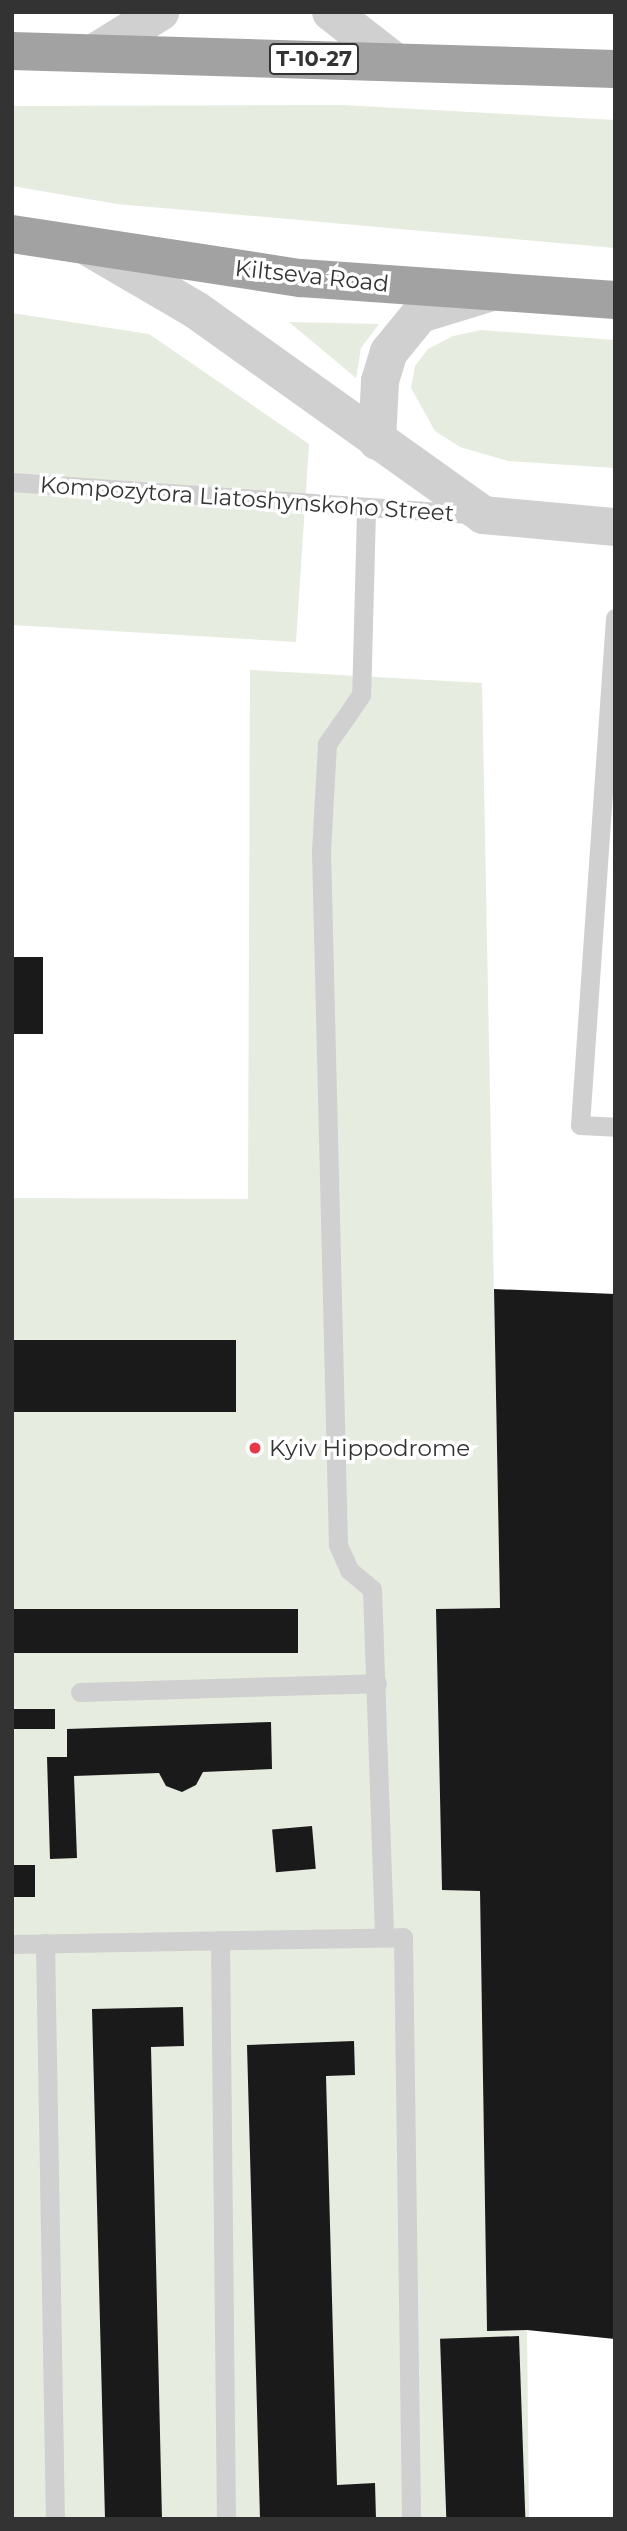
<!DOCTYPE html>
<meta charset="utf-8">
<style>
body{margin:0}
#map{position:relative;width:627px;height:2531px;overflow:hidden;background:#fff;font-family:Montserrat,sans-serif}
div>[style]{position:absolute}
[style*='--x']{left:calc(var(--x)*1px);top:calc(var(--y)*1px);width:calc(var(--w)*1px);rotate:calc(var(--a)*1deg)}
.green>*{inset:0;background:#e6ecdf}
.building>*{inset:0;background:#1a1a1a;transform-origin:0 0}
.service>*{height:19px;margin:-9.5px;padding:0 9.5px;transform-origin:9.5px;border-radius:9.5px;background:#d0d0d0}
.minor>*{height:38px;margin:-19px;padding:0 19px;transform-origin:19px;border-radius:19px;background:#d0d0d0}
.tertiary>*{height:38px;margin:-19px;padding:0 19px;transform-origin:19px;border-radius:19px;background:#d0d0d0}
.trunk>*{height:38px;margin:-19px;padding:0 19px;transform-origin:19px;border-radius:19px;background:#a2a2a2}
.dots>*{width:19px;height:19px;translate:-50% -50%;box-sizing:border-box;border:4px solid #fff;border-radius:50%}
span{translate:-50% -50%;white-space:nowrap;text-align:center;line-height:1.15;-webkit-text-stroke:7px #fff;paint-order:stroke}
.shield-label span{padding:2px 5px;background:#fff;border:2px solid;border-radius:5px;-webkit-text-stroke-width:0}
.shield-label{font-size:21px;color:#333;font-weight:700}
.street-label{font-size:23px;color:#333}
.poi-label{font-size:23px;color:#333}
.left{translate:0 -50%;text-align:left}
.frame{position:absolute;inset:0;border:14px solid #333;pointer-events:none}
</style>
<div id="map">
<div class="green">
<div style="clip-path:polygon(342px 105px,615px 120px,615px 248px,117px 204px,12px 186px,12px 106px)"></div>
<div style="clip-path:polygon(12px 313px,149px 334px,309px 444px,296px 642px,12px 625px)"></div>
<div style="clip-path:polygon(289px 322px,379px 324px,361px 348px,356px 378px)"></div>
<div style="clip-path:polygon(481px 330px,615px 340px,615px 468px,508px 461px,460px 447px,435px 431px,411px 388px,415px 366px,428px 349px,453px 336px)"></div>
<div style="clip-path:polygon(250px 670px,482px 683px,500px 1608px,436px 1609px,442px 1889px,480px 1891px,487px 2330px,527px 2330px,529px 2519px,12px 2519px,12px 1198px,248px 1199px)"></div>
</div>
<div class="building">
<div style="left:14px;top:957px;width:29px;height:77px"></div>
<div style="clip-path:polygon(494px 1289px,615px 1294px,615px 2339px,527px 2330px,487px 2331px,480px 1891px,442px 1890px,436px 1609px,500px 1608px)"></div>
<div style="left:236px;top:1340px;width:72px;height:224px;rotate:90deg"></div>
<div style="left:12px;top:1609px;width:286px;height:44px"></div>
<div style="left:12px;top:1709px;width:43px;height:20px"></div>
<div style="clip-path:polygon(271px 1722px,272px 1769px,203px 1772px,196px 1785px,182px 1792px,166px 1786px,159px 1773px,74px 1776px,77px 1858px,50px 1859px,47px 1757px,67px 1757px,67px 1729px)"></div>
<div style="left:312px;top:1826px;width:43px;height:40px;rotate:85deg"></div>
<div style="left:12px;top:1865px;width:23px;height:32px"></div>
<div style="clip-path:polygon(183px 2007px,184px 2046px,151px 2047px,162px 2519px,105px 2519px,92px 2009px)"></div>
<div style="clip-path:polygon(354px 2041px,355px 2075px,326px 2076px,337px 2485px,375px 2483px,376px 2519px,260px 2519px,247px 2045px)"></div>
<div style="left:519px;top:2336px;width:183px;height:79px;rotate:88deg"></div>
</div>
<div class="service">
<div style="--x:12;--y:482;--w:461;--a:4"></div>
<div style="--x:366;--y:510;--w:185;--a:91.5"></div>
<div style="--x:361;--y:695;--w:60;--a:124.8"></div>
<div style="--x:327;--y:744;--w:106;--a:93.2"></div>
<div style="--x:321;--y:850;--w:695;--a:88.6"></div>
<div style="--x:338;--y:1545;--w:27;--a:66"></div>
<div style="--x:349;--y:1570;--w:30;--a:40"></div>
<div style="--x:372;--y:1589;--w:348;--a:88"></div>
<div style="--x:615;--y:618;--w:508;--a:93.95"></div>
<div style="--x:580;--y:1125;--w:35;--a:3"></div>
<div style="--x:80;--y:1692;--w:297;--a:-1.7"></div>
<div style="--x:220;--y:1940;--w:579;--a:89.41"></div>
<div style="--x:45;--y:1943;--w:576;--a:89.01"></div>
<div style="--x:12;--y:1944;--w:391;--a:-1"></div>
<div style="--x:403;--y:1937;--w:582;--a:89.21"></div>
</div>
<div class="minor">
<div style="--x:331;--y:12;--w:80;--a:37.9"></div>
<div style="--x:94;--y:53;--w:78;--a:-31.8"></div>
</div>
<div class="tertiary">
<div style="--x:90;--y:248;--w:123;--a:30.3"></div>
<div style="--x:196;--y:310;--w:353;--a:35.5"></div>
<div style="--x:483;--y:515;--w:133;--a:5.2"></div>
<div style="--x:377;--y:441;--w:60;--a:-87.1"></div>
<div style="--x:380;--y:381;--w:30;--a:-73"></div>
<div style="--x:389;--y:352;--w:49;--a:-50.8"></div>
<div style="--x:420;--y:314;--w:75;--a:-17"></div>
</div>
<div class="trunk">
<div style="--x:12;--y:51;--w:603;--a:1.71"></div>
<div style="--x:12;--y:234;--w:292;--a:8.7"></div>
<div style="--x:301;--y:278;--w:315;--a:4"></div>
</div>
<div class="dots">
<div style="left:255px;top:1448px;background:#e63946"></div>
</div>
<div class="shield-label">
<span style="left:314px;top:59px">Т-10-27</span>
</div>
<div class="street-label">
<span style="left:312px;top:276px;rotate:6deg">Kiltseva Road</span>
<span style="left:247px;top:499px;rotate:4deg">Kompozytora Liatoshynskoho Street</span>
</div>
<div class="poi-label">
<span class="left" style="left:269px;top:1448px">Kyiv Hippodrome</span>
</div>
<div class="frame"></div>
</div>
